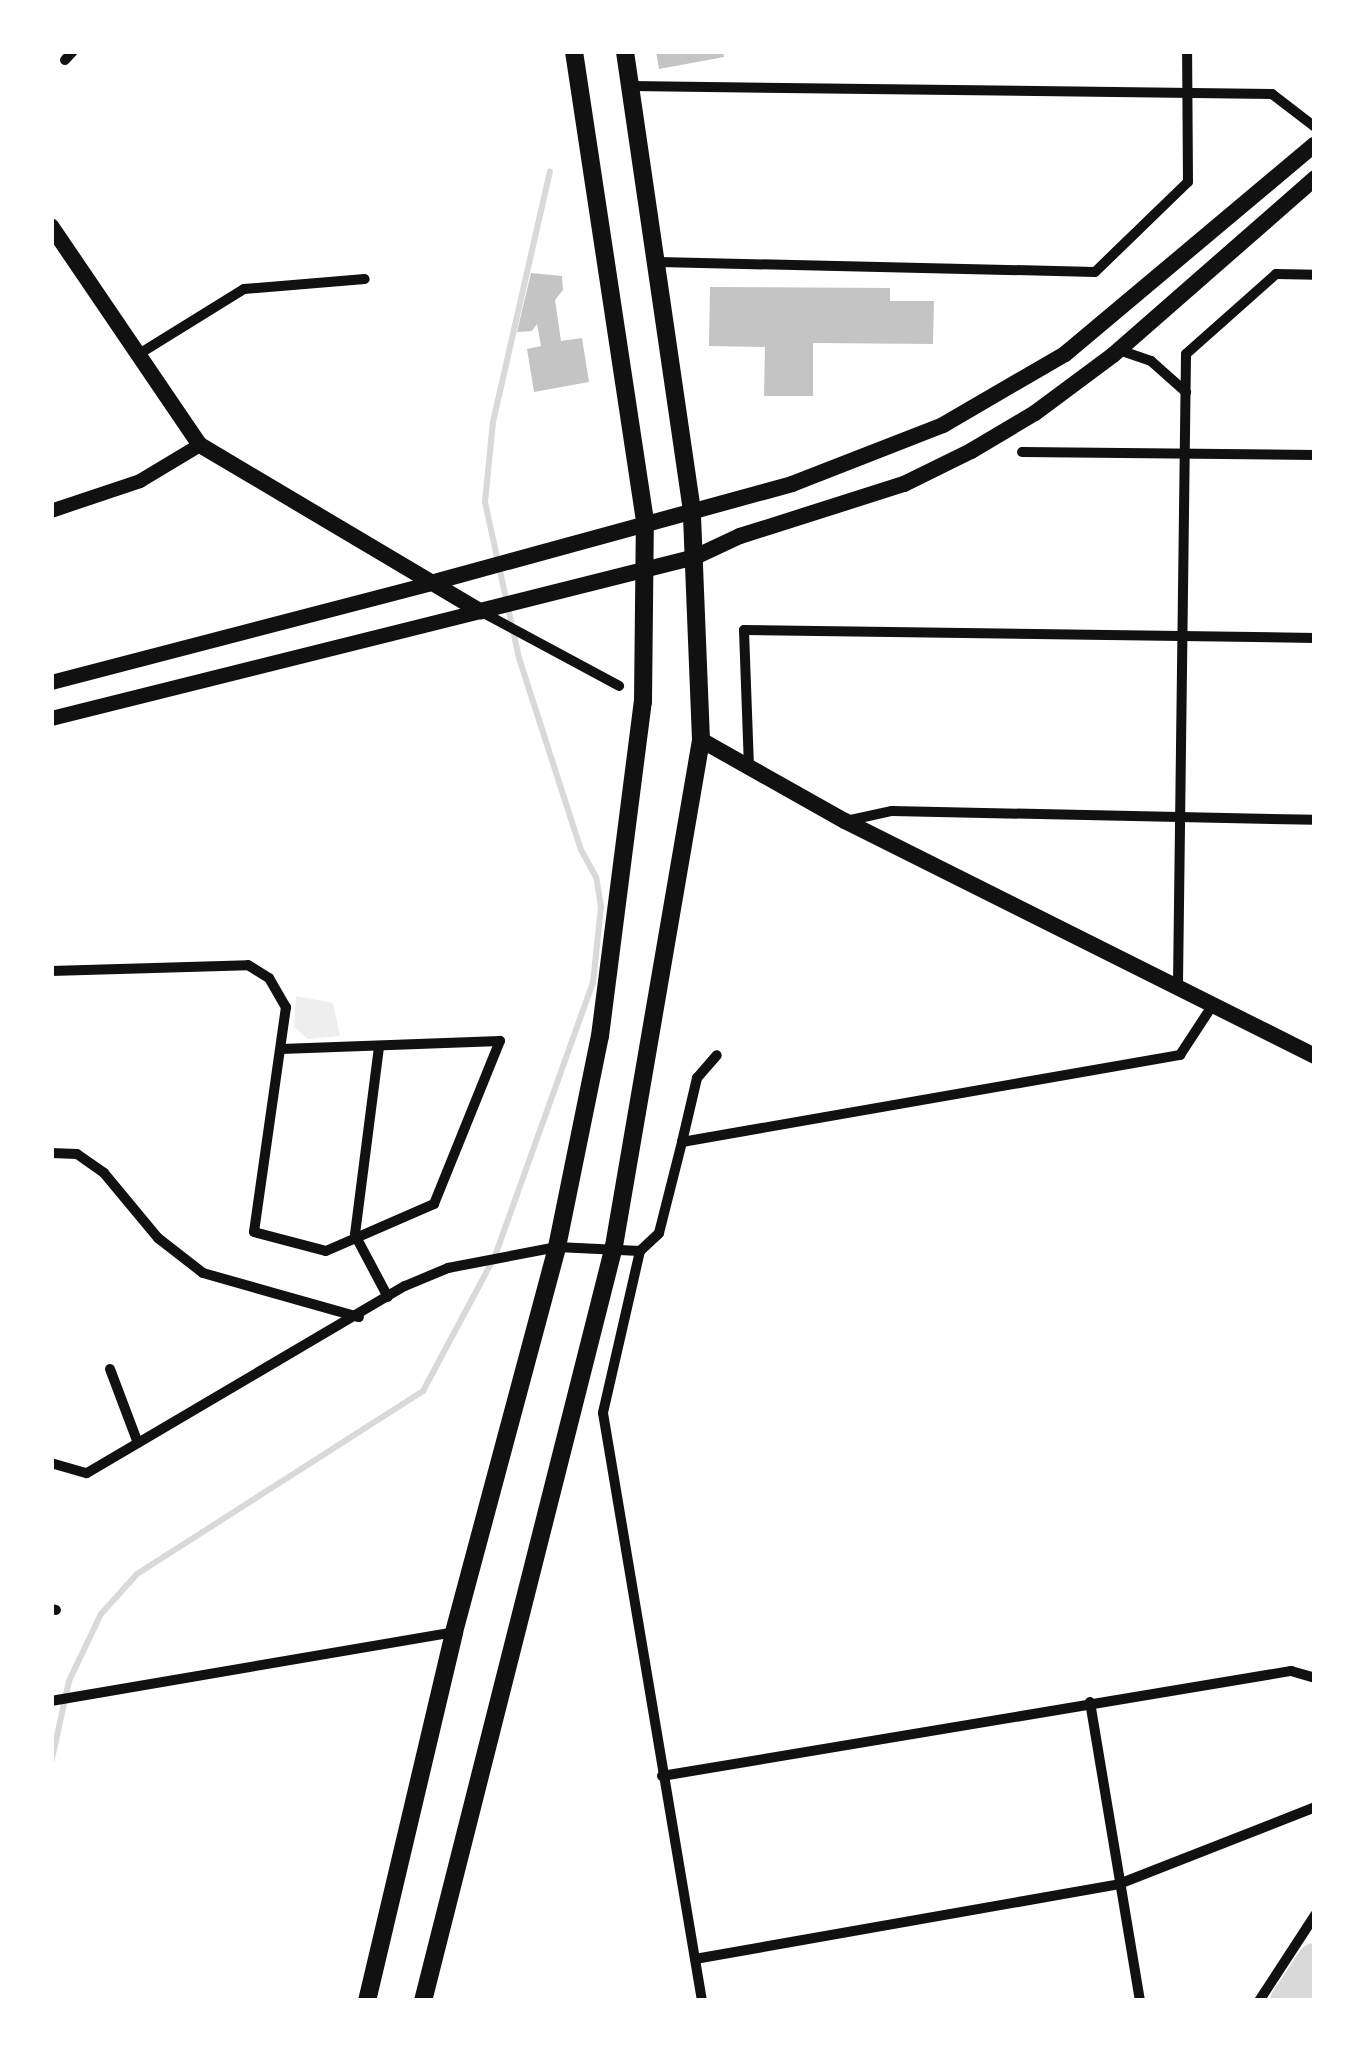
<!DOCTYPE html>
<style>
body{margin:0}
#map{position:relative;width:1366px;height:2052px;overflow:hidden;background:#fff;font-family:"Noto Serif",serif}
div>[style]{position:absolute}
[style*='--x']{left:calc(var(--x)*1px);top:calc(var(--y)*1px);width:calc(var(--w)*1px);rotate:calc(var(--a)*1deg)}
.green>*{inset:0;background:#eee}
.stream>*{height:6px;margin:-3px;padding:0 3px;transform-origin:3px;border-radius:3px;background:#d9d9d9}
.river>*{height:39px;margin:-19.5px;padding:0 19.5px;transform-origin:19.5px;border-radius:19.5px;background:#d9d9d9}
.building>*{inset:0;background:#c4c4c4}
.minor>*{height:10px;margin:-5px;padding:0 5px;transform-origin:5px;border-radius:5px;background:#111}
.tertiary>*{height:14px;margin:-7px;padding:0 7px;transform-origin:7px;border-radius:7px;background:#111}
.secondary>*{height:15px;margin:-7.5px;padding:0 7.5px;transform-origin:7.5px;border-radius:7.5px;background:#111}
.primary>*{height:16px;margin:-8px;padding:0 8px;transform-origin:8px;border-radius:8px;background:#111}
.trunk>*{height:18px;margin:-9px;padding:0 9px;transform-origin:9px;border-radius:9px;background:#111}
span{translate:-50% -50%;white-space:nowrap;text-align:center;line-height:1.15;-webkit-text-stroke:9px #fff;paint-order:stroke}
.frame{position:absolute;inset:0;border:54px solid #fff;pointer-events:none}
</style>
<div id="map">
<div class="green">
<div style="clip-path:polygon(296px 996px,333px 1003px,340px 1036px,308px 1039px,294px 1027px)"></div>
</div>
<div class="stream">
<div style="--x:51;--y:1763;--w:84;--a:-77.6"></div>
<div style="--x:69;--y:1681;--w:74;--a:-64.5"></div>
<div style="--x:101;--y:1614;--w:54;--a:-48"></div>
<div style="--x:137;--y:1574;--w:340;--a:-32.6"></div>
<div style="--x:423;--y:1391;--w:153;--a:-61.9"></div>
<div style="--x:495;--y:1256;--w:290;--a:-70.3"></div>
<div style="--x:593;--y:983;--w:76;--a:-84"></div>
<div style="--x:601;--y:907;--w:30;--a:-99"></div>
<div style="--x:596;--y:877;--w:31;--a:-119"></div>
<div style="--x:581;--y:850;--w:202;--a:-107.9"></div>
<div style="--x:519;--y:658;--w:160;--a:-102.3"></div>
<div style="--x:485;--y:502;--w:80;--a:-84.3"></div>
<div style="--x:493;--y:422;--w:257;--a:-77.2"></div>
</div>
<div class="river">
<div style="--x:1289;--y:2001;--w:47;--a:-56.3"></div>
</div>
<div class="building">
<div style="clip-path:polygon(656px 51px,723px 51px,724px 57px,659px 69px)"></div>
<div style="clip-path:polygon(531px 273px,562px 276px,563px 290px,555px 300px,561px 341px,582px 338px,589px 382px,534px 392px,527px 349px,541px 346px,537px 324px,532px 331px,517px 332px)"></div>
<div style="clip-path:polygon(710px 287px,890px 288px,890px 301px,934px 301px,933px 344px,813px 343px,813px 396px,764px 396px,765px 347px,709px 346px)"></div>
</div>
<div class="minor">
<div style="--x:65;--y:60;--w:12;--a:-48"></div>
<div style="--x:630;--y:86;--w:642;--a:0.71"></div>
<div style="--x:1272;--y:94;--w:54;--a:37.5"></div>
<div style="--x:659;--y:262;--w:436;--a:1.3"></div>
<div style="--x:1095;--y:272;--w:129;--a:-44.1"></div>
<div style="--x:1188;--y:182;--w:131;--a:-90.4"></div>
<div style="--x:1119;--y:350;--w:34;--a:19"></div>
<div style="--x:1151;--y:361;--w:47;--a:41.5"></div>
<div style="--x:139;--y:354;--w:123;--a:-31.8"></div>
<div style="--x:244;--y:289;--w:121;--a:-4.7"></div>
<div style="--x:1022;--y:452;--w:293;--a:0.6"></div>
<div style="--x:480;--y:611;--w:158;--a:28.3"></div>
<div style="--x:749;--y:767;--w:137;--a:-92.1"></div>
<div style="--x:744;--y:630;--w:571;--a:0.8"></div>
<div style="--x:846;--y:821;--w:47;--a:-12.3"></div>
<div style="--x:892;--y:811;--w:423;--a:1.2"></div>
<div style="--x:51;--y:971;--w:197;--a:-1.7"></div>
<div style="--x:248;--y:965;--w:25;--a:32"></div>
<div style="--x:269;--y:978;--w:34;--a:60"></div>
<div style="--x:286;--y:1007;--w:227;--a:98.1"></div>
<div style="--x:254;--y:1232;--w:74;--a:14.8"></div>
<div style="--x:326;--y:1251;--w:118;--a:-23.5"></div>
<div style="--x:434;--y:1204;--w:176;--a:-68"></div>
<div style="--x:500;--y:1041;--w:219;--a:177.9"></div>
<div style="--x:1178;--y:983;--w:629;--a:-89.27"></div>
<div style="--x:1186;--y:354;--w:120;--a:-41.6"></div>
<div style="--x:1276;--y:274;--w:39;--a:1"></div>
<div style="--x:379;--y:1047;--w:190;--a:97.3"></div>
<div style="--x:355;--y:1235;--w:70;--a:62"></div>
<div style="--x:682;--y:1142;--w:66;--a:-76.8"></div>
<div style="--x:697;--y:1078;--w:30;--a:-49"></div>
<div style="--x:51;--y:1153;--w:26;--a:2"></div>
<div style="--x:77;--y:1154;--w:33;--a:35"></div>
<div style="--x:104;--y:1173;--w:85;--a:50.3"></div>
<div style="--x:158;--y:1238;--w:57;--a:37.9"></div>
<div style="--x:203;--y:1273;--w:162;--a:15.8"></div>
<div style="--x:640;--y:1251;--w:166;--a:102.9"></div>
<div style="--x:603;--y:1413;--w:596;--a:80.44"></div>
<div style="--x:110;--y:1369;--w:79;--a:69.3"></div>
<div style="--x:51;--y:1463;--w:37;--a:16"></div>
<div style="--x:87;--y:1473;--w:369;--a:-30.5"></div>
<div style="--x:405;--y:1286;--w:47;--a:-22.7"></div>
<div style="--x:448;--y:1268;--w:111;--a:-10.9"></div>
<div style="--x:557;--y:1247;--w:83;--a:2.8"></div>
<div style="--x:640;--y:1251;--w:26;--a:-43"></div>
<div style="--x:659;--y:1233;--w:94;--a:-75.8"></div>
<div style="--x:682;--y:1142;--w:506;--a:-9.91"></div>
<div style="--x:1180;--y:1055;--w:62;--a:-56.8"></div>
<div style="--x:51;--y:1609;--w:5;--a:11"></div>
<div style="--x:51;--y:1701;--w:409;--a:-9.7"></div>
<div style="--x:1090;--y:1702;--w:303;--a:80.5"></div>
<div style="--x:662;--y:1776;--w:638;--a:-9.48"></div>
<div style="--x:1291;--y:1671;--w:25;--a:16"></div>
<div style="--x:695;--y:1959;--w:431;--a:-10"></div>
<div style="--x:1119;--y:1884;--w:211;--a:-21.4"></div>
<div style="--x:1259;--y:2001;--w:103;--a:-56.9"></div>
</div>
<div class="tertiary">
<div style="--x:51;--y:511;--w:94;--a:-18.6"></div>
<div style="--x:140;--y:481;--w:70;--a:-31"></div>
</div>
<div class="secondary">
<div style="--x:51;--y:682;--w:389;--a:-14.6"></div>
<div style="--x:51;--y:718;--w:442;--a:-14"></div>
</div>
<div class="primary">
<div style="--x:51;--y:226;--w:265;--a:55.8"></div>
<div style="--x:200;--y:445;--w:326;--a:30.7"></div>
<div style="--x:480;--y:611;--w:222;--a:-14.1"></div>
<div style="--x:695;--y:557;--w:50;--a:-25"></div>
<div style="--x:740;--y:536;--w:172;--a:-17.6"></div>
<div style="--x:904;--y:484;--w:75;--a:-26.2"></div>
<div style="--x:971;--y:451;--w:74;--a:-30.7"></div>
<div style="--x:1035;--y:413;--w:97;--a:-36.6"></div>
<div style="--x:1113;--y:355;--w:269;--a:-41.2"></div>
<div style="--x:427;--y:584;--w:378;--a:-15.3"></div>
<div style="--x:792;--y:484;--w:162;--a:-21.3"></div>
<div style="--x:943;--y:425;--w:141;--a:-30.2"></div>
<div style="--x:1065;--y:354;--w:326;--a:-40"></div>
<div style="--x:701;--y:740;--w:165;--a:29.4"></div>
<div style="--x:845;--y:821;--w:525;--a:26.57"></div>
</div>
<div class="trunk">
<div style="--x:367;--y:2001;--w:379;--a:-76.7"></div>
<div style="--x:454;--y:1632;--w:399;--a:-75"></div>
<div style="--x:557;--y:1247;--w:215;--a:-78.5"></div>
<div style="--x:600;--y:1036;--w:337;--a:-82.7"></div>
<div style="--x:643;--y:702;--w:181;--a:-89.4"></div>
<div style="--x:645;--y:521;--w:475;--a:-98.6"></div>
<div style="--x:423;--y:2001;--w:779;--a:-75.8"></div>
<div style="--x:614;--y:1246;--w:513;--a:-80.24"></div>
<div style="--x:701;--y:740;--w:229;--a:-92.3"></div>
<div style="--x:692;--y:511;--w:465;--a:-98.3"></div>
</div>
<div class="frame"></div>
</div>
